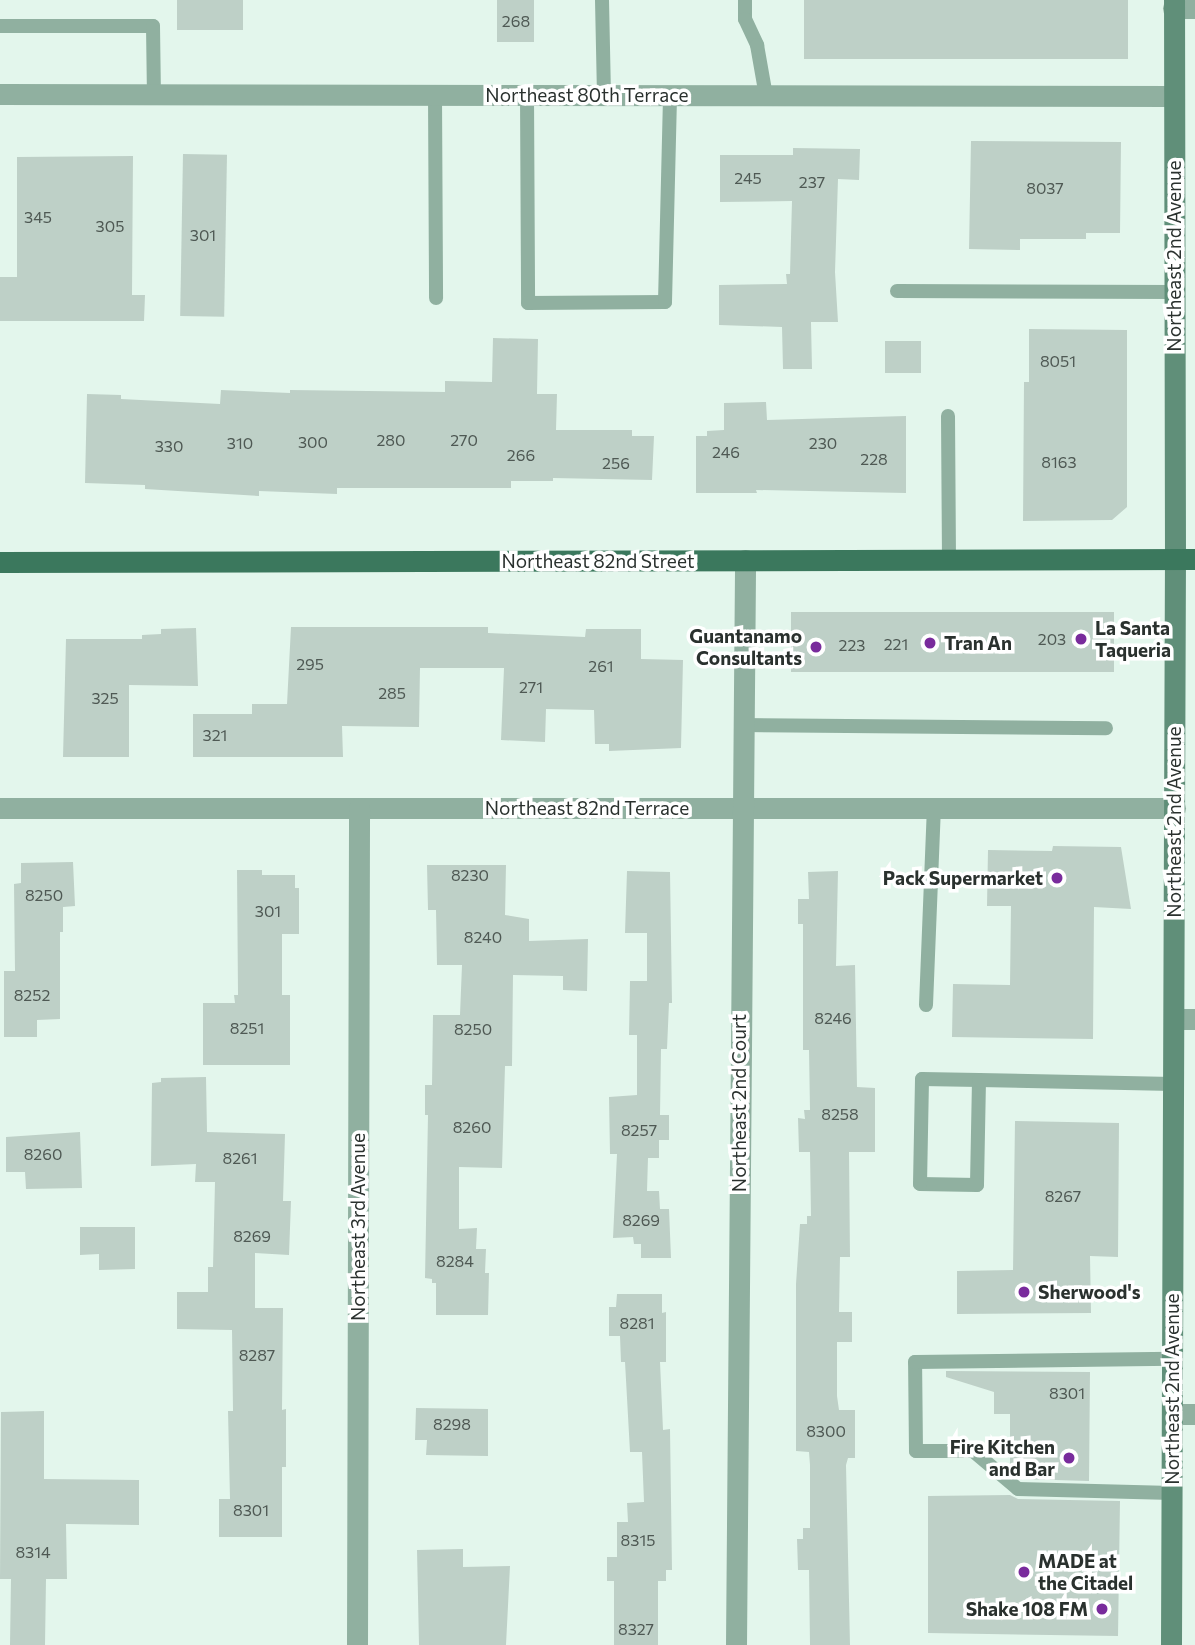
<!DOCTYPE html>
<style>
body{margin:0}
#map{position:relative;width:1195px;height:1645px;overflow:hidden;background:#e3f6ec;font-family:Commissioner,sans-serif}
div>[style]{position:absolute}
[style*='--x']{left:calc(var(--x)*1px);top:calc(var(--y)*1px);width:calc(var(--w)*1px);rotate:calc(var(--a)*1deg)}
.building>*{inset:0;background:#bed0c7;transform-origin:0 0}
.lane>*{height:14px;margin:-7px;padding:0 7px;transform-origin:7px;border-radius:7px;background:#90b0a0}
.street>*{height:21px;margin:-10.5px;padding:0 10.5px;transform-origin:10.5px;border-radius:10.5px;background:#90b0a0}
.secondary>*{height:21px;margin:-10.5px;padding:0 10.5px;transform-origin:10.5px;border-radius:10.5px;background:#608f79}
.primary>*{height:21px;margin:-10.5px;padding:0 10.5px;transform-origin:10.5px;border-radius:10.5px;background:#3b785d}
.dots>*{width:19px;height:19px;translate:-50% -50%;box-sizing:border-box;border:4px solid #fff;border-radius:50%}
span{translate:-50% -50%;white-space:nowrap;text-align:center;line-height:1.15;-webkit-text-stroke:7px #fff;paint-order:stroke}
.number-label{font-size:16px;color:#4f5954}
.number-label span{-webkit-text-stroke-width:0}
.street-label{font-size:19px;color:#2a312e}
.poi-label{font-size:19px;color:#2a312e;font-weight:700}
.left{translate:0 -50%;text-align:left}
.right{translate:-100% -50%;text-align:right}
</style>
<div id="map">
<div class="building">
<div style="left:177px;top:0;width:66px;height:30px"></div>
<div style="left:497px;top:0;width:37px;height:42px"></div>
<div style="left:804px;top:0;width:324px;height:59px"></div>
<div style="clip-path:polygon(971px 141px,1121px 142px,1120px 233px,1086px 233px,1086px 239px,1020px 239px,1020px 250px,969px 249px)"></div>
<div style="clip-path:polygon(793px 148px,860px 149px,859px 180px,838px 179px,835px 272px,838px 322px,811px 322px,812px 369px,783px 369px,782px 327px,719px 325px,719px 285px,787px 284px,786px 274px,790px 274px,792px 201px,720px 202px,720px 155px,793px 155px)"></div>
<div style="left:183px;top:154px;width:44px;height:162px;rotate:1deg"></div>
<div style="clip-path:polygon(133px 156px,132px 295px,145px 295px,144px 321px,0 321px,0 277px,17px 277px,17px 157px)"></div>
<div style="clip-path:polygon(1029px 329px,1127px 330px,1127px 507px,1112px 520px,1023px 521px,1024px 382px,1029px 382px)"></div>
<div style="clip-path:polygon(493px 338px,538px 339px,537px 394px,557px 394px,556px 430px,632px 430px,632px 436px,654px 436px,652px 480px,553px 478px,553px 481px,511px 481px,511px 488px,337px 488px,337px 494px,259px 491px,259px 496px,145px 489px,145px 485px,85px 483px,87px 394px,121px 395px,121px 399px,220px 404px,221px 390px,290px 393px,290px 390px,445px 392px,445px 381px,492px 382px)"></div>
<div style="left:885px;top:341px;width:36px;height:32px"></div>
<div style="clip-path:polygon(766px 402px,767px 420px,906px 416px,906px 493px,756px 490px,757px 493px,696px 493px,696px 436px,707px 436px,707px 431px,724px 430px,724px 403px)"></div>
<div style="left:1114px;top:612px;width:60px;height:323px;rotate:90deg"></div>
<div style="clip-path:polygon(291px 627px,488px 627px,488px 633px,585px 637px,586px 629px,641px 629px,641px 659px,683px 660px,681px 748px,609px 751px,609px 744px,595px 744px,594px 710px,546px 709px,545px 742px,501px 740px,504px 668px,420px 668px,419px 727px,342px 726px,343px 757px,193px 757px,193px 714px,252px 714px,252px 704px,287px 704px)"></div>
<div style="clip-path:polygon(196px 628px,198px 686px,129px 685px,129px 757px,63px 757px,66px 639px,142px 639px,142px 635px,161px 634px,161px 629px)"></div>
<div style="clip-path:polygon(1053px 846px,1121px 847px,1131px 909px,1094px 907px,1093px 1039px,952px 1037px,953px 984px,1010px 985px,1011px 906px,987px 906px,988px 850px,1052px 851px)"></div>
<div style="clip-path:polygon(73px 862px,75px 906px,63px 907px,63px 932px,60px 932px,60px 1019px,37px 1020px,37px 1037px,4px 1037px,4px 971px,15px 971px,14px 884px,21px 883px,21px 863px)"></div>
<div style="clip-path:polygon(427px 865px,506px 865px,505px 915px,529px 919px,529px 941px,588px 939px,587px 991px,563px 990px,563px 976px,513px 975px,512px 1066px,505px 1066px,502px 1168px,459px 1167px,459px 1229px,477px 1228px,476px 1249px,486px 1249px,485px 1273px,489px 1273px,488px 1315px,436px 1315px,436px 1283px,432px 1283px,432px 1279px,425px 1278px,428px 1115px,425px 1115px,425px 1085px,432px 1085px,433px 1015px,460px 1015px,462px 965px,437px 965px,436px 910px,428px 910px)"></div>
<div style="clip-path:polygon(237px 870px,262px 870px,262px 875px,295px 875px,295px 888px,299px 888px,299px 934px,282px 934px,282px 995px,290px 995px,290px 1065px,203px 1065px,203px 1003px,235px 1003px,234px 995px,238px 995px)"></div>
<div style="clip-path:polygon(627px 871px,670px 872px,672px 1003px,669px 1003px,667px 1049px,661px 1049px,660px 1115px,669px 1115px,669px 1140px,659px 1140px,659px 1158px,648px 1158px,647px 1191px,659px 1191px,660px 1209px,669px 1209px,671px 1258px,641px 1258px,641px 1244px,634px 1244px,633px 1237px,613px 1238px,617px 1154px,610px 1154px,609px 1097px,637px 1095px,637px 1035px,629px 1035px,630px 981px,647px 981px,647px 933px,625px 933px)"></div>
<div style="clip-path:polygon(838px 871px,836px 966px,855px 965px,857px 1087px,875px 1088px,875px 1152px,849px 1152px,850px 1257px,840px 1257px,839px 1312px,852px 1312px,852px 1342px,837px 1342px,837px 1396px,839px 1410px,855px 1410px,855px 1458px,848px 1458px,846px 1465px,850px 1645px,810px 1645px,809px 1570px,798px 1570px,797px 1539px,803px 1539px,803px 1528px,810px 1528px,810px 1465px,809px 1452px,796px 1451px,796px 1284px,800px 1224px,807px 1224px,807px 1216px,811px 1216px,810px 1152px,799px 1152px,798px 1118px,805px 1119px,804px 1110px,810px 1110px,809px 1050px,803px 1050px,803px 924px,798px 924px,798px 899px,809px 899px,808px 872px)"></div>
<div style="clip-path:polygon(206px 1077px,207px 1132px,285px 1134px,283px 1201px,291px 1201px,289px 1255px,255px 1253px,255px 1308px,283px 1308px,282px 1410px,286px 1409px,286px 1467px,282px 1467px,282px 1537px,219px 1537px,219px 1499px,230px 1499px,228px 1411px,233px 1411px,232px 1330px,177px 1329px,177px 1292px,208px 1292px,208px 1267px,213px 1267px,215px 1182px,195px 1182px,196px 1164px,151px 1166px,152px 1083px,161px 1082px,161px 1078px)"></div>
<div style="clip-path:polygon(1015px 1121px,1119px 1123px,1118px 1257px,1090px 1256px,1091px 1313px,957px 1314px,957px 1271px,1013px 1270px)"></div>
<div style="clip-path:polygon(80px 1132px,82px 1188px,26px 1189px,25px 1172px,6px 1172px,6px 1137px)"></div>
<div style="clip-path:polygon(80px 1227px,135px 1227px,135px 1269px,99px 1270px,99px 1254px,80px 1255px)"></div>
<div style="clip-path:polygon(617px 1294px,662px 1294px,662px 1313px,666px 1312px,666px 1362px,660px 1362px,663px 1430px,670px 1429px,672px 1570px,666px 1570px,666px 1581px,658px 1581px,658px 1645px,614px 1645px,614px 1581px,607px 1581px,607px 1557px,617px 1557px,617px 1522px,628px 1522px,627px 1503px,644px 1502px,642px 1452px,630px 1452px,625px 1362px,621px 1362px,620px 1336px,609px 1336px,609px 1307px,616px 1307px)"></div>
<div style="clip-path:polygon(946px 1371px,1090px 1372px,1089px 1481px,1022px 1479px,1010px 1469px,1010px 1414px,994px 1414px,994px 1392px,946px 1377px)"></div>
<div style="clip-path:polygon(416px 1408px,488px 1409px,488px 1456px,426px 1455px,427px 1440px,415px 1440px)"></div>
<div style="clip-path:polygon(44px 1411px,44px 1479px,139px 1480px,139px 1525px,66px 1524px,67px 1579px,46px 1579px,45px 1645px,10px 1645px,11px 1579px,0 1579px,1px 1412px)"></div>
<div style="clip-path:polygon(1010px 1495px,1018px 1499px,1120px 1501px,1118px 1636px,928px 1633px,928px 1496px)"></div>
<div style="clip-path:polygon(463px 1549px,463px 1567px,510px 1566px,506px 1645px,419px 1645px,417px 1550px)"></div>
</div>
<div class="lane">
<div style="--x:602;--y:0;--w:95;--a:88.8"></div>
<div style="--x:745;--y:0;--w:19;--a:90"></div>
<div style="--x:745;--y:19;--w:29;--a:65"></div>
<div style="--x:757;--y:45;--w:52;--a:80"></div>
<div style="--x:0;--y:26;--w:153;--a:0"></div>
<div style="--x:153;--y:26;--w:68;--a:89.2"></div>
<div style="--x:435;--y:95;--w:203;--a:89.7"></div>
<div style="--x:527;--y:95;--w:208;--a:89.7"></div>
<div style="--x:528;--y:303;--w:137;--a:-0.4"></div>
<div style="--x:665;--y:302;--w:207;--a:-88.6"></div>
<div style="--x:897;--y:291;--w:277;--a:0.2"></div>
<div style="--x:948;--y:416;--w:143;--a:89.6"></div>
<div style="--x:742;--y:725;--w:364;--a:0.5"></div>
<div style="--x:926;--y:1005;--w:197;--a:-87.7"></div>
<div style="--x:979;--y:1080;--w:105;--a:91.1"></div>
<div style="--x:977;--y:1185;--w:57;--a:-179"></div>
<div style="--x:920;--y:1184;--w:105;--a:-88.9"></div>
<div style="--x:922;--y:1079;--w:57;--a:1"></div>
<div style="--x:979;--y:1080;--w:194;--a:1.2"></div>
<div style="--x:1172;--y:1493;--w:154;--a:-178.5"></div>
<div style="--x:1018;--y:1489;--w:59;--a:-139.8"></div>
<div style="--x:973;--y:1451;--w:57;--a:180"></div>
<div style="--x:916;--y:1451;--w:89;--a:-90.6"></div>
<div style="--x:915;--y:1362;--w:257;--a:-0.7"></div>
</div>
<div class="street">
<div style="--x:1173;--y:8;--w:22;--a:0"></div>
<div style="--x:0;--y:94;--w:1174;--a:0.1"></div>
<div style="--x:0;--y:808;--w:1175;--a:0"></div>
<div style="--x:1174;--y:1019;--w:21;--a:0"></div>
<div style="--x:1172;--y:1414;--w:23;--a:0"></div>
<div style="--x:357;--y:1645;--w:837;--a:-89.86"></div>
<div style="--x:736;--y:1645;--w:1085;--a:-89.52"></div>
</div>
<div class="secondary">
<div style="--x:1171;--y:1645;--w:1086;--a:-89.79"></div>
<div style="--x:1175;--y:559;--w:559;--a:-90.1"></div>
</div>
<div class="primary">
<div style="--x:0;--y:562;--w:1195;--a:-0.14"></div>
</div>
<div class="dots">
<div style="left:1081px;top:639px;background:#792b9c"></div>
<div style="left:930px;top:643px;background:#792b9c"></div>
<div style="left:816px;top:647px;background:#792b9c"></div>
<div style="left:1057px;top:878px;background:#792b9c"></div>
<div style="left:1024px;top:1292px;background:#792b9c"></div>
<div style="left:1069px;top:1458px;background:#792b9c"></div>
<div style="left:1024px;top:1572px;background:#792b9c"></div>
<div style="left:1102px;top:1609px;background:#792b9c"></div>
</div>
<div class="number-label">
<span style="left:516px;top:21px">268</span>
<span style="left:748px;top:178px">245</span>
<span style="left:812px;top:182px">237</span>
<span style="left:1045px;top:188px">8037</span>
<span style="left:38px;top:217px">345</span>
<span style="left:110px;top:226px">305</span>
<span style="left:203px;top:235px">301</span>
<span style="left:1058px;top:361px">8051</span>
<span style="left:391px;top:440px">280</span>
<span style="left:464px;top:440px">270</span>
<span style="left:313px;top:442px">300</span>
<span style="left:240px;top:443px">310</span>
<span style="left:823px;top:443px">230</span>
<span style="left:169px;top:446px">330</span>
<span style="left:726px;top:452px">246</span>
<span style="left:521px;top:455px">266</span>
<span style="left:874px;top:459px">228</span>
<span style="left:1059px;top:462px">8163</span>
<span style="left:616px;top:463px">256</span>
<span style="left:1052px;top:639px">203</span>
<span style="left:896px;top:644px">221</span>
<span style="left:852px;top:645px">223</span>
<span style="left:310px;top:664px">295</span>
<span style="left:601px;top:666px">261</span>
<span style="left:531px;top:687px">271</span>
<span style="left:392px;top:693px">285</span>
<span style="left:105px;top:698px">325</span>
<span style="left:215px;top:735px">321</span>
<span style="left:470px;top:875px">8230</span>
<span style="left:44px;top:895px">8250</span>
<span style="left:268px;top:911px">301</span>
<span style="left:483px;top:937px">8240</span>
<span style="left:32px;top:995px">8252</span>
<span style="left:833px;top:1018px">8246</span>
<span style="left:247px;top:1028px">8251</span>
<span style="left:473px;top:1029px">8250</span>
<span style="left:840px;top:1114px">8258</span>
<span style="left:472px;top:1127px">8260</span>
<span style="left:639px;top:1130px">8257</span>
<span style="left:43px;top:1154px">8260</span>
<span style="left:240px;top:1158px">8261</span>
<span style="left:1063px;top:1196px">8267</span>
<span style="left:641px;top:1220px">8269</span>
<span style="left:252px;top:1236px">8269</span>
<span style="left:455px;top:1261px">8284</span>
<span style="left:637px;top:1323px">8281</span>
<span style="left:257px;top:1355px">8287</span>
<span style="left:1067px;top:1393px">8301</span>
<span style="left:452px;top:1424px">8298</span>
<span style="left:826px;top:1431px">8300</span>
<span style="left:251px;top:1510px">8301</span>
<span style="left:638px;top:1540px">8315</span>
<span style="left:33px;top:1552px">8314</span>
<span style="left:636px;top:1629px">8327</span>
</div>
<div class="street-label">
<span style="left:587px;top:95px">Northeast 80th Terrace</span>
<span style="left:1174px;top:256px;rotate:-90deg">Northeast 2nd Avenue</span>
<span style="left:598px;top:561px">Northeast 82nd Street</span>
<span style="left:587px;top:808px">Northeast 82nd Terrace</span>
<span style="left:1174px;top:822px;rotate:-90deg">Northeast 2nd Avenue</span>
<span style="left:739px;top:1103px;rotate:-90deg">Northeast 2nd Court</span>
<span style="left:358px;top:1227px;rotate:-90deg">Northeast 3rd Avenue</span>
<span style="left:1172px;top:1389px;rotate:-90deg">Northeast 2nd Avenue</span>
</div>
<div class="poi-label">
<span class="left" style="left:1095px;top:639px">La Santa<br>Taqueria</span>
<span class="right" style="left:802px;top:647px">Guantanamo<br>Consultants</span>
<span class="left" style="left:944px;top:643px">Tran An</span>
<span class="right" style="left:1043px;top:878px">Pack Supermarket</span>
<span class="left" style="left:1038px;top:1292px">Sherwood's</span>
<span class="right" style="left:1055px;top:1458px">Fire Kitchen<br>and Bar</span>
<span class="left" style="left:1038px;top:1572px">MADE at<br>the Citadel</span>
<span class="right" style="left:1088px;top:1609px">Shake 108 FM</span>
</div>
</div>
